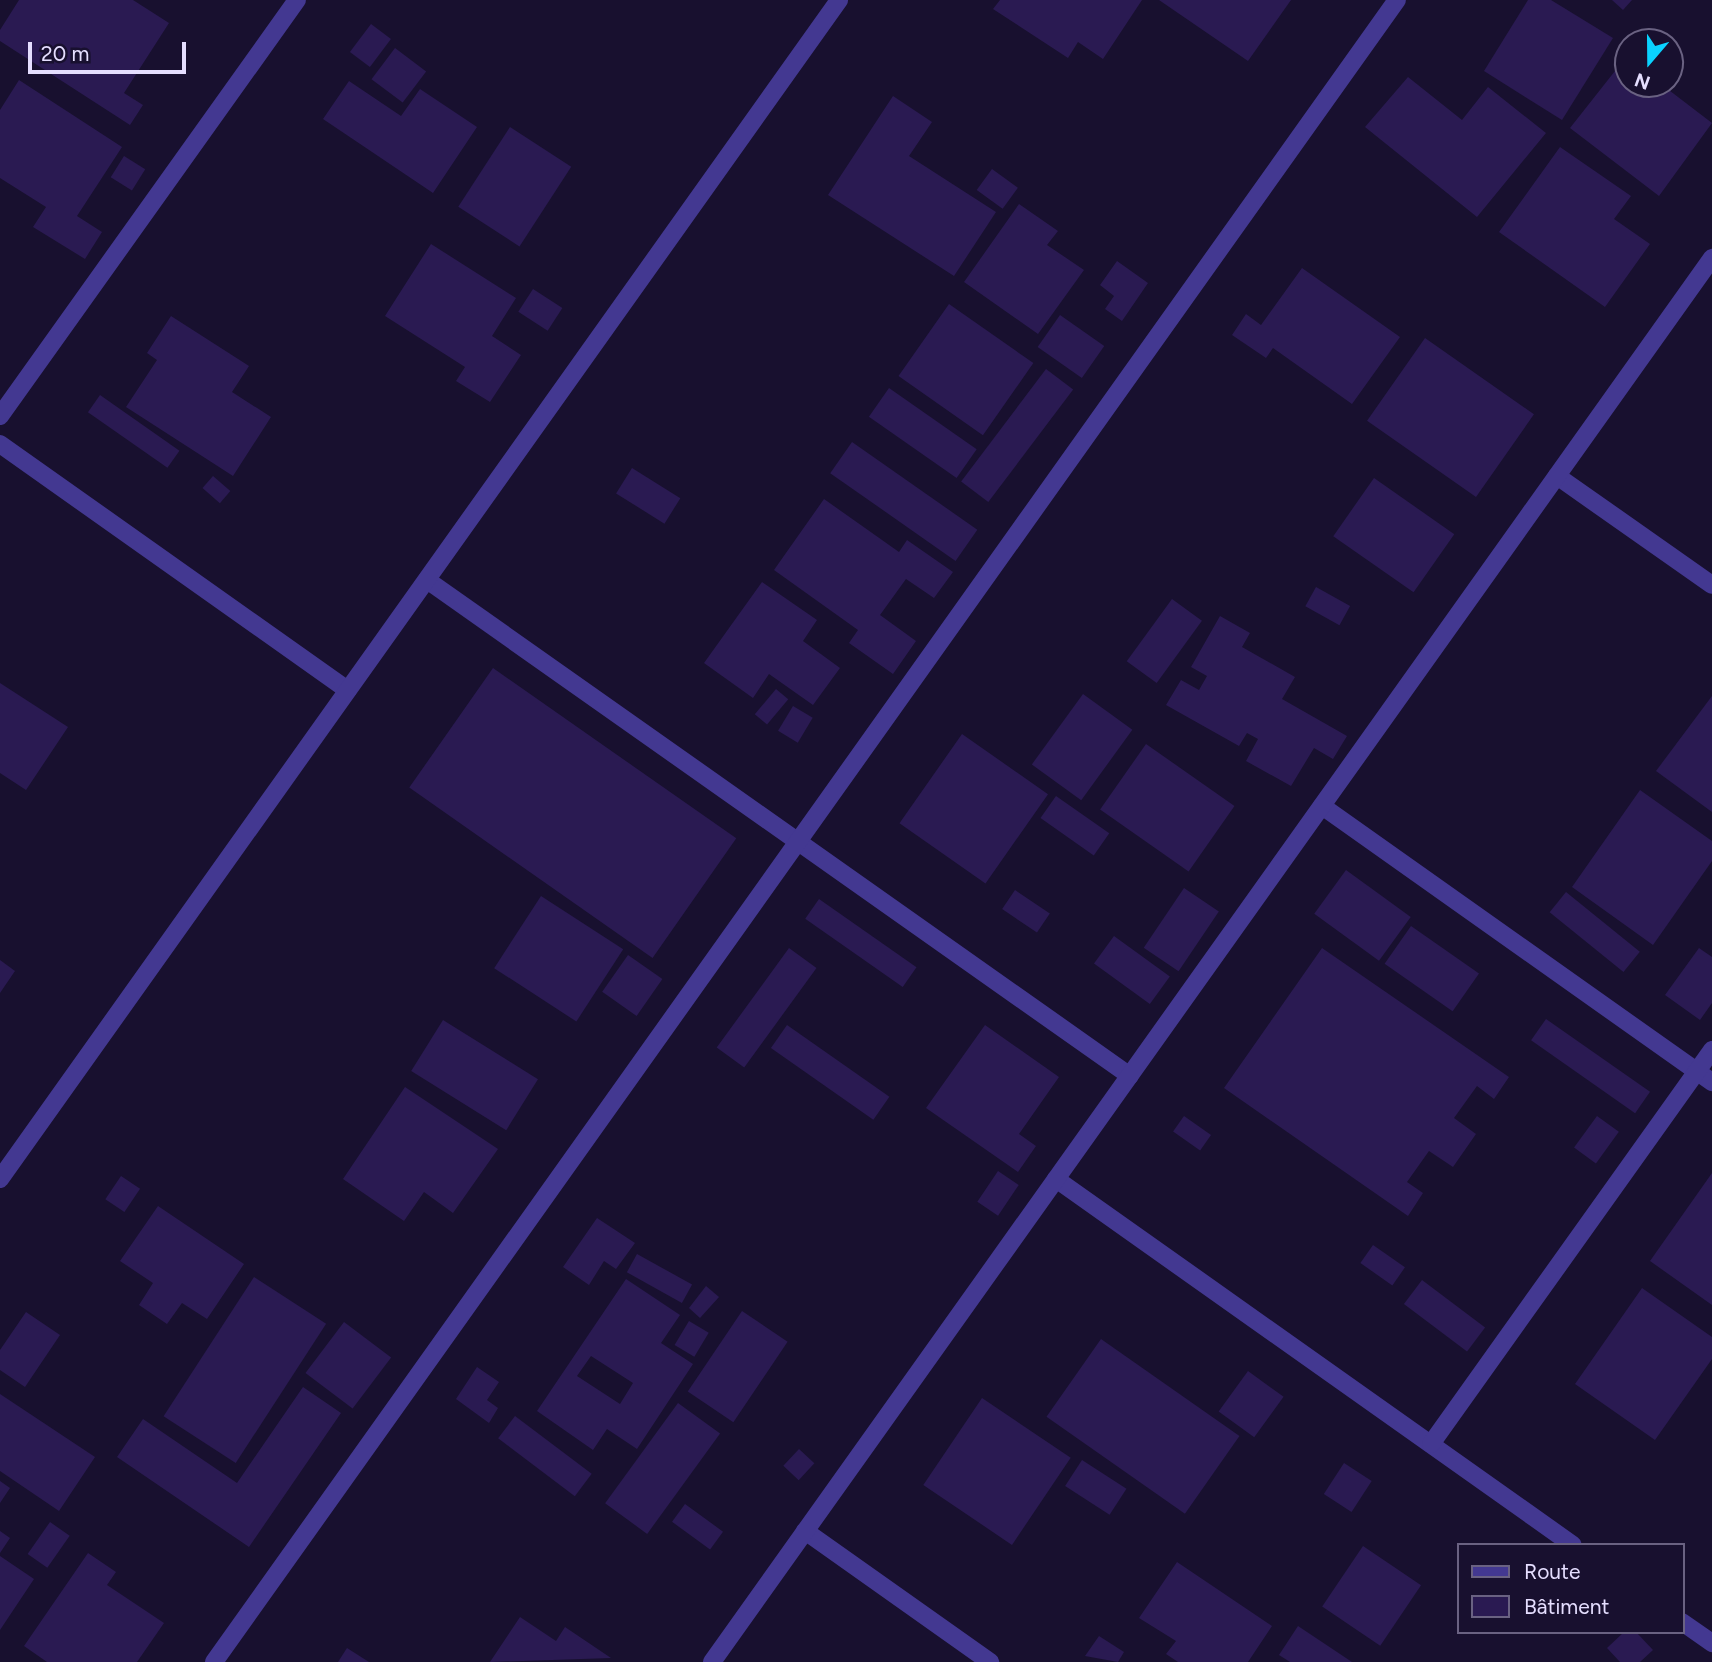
<!DOCTYPE html>
<meta charset="utf-8">
<style>
body{margin:0}
#map{position:relative;width:1712px;height:1662px;overflow:hidden;background:#18102f;font-family:Figtree,sans-serif}
div>[style]{position:absolute}
[style*='--x']{left:calc(var(--x)*1px);top:calc(var(--y)*1px);width:calc(var(--w)*1px);rotate:calc(var(--a)*1deg)}
.building>*{inset:0;background:#2a1a52;transform-origin:0 0}
.street>*{height:18px;margin:-9px;padding:0 9px;transform-origin:9px;border-radius:9px;background:#433891}
span{translate:-50% -50%;white-space:nowrap;text-align:center;line-height:1.15;-webkit-text-stroke:5px #18102f;paint-order:stroke}
.legend{position:absolute;left:1457px;top:1543px;width:228px;height:91px;box-sizing:border-box;background:#18102f;border:2px solid #6a6282;margin:0;padding:9px 12px;list-style:none;font-size:21px;color:#e5deff}
.legend li{display:flex;align-items:center;gap:14px;height:35px}
.legend b{width:35px;border:2px solid #6a6282}
.north{position:absolute;left:1614px;top:28px;width:70px;height:70px;box-sizing:border-box;background:#18102f;border:2px solid #6a6282;border-radius:50%;rotate:200deg;font-size:19px;font-weight:700;line-height:28px;text-align:center;color:#e5deff}
.north::after{content:'';display:block;margin:auto;width:24px;height:32px;background:#0ad2ff;clip-path:polygon(50% 0,100% 100%,50% 72%,0 100%)}
.scale{position:absolute;left:28px;top:42px;width:158px;height:32px;box-sizing:border-box;border:4px solid #e5deff;border-top:0;padding-left:9px;font-size:21px;line-height:24px;white-space:nowrap;color:#e5deff;-webkit-text-stroke:5px #18102f;paint-order:stroke}
</style>
<div id="map">
<div class="building">
<div style="clip-path:polygon(19px 0,133px 0,169px 23px,124px 93px,143px 105px,130px 125px,0 41px,0 30px)"></div>
<div style="clip-path:polygon(1000px 0,1142px 0,1103px 59px,1078px 42px,1068px 58px,993px 9px)"></div>
<div style="clip-path:polygon(1159px 0,1291px 0,1248px 61px)"></div>
<div style="clip-path:polygon(1528px 0,1551px 0,1613px 38px,1562px 120px,1484px 71px)"></div>
<div style="clip-path:polygon(1612px 0,1632px 0,1623px 10px)"></div>
<div style="left:371px;top:24px;width:25px;height:35px;rotate:37deg"></div>
<div style="left:395px;top:48px;width:39px;height:39px;rotate:37deg"></div>
<div style="clip-path:polygon(1626px 57px,1628px 84px,1661px 84px,1712px 123px,1659px 196px,1570px 128px)"></div>
<div style="clip-path:polygon(1408px 77px,1462px 120px,1488px 87px,1546px 133px,1477px 217px,1365px 127px)"></div>
<div style="clip-path:polygon(19px 80px,122px 147px,77px 216px,102px 232px,85px 259px,33px 227px,46px 207px,0 178px,0 110px)"></div>
<div style="clip-path:polygon(349px 81px,401px 116px,420px 89px,477px 127px,433px 193px,323px 119px)"></div>
<div style="clip-path:polygon(893px 96px,932px 122px,909px 156px,996px 212px,954px 276px,828px 195px)"></div>
<div style="left:510px;top:127px;width:73px;height:95px;rotate:33deg"></div>
<div style="clip-path:polygon(1560px 147px,1631px 196px,1614px 219px,1650px 244px,1605px 307px,1499px 232px)"></div>
<div style="left:124px;top:156px;width:25px;height:25px;rotate:32deg"></div>
<div style="left:992px;top:169px;width:32px;height:26px;rotate:36deg"></div>
<div style="clip-path:polygon(1019px 204px,1058px 231px,1047px 245px,1084px 270px,1038px 334px,964px 282px)"></div>
<div style="clip-path:polygon(431px 244px,516px 298px,492px 336px,521px 355px,490px 402px,456px 381px,465px 367px,385px 316px)"></div>
<div style="clip-path:polygon(1117px 261px,1148px 283px,1122px 321px,1105px 309px,1114px 296px,1100px 285px)"></div>
<div style="clip-path:polygon(1302px 268px,1400px 337px,1352px 404px,1273px 348px,1266px 358px,1232px 335px,1246px 314px,1261px 325px)"></div>
<div style="left:533px;top:289px;width:35px;height:27px;rotate:33deg"></div>
<div style="left:949px;top:304px;width:103px;height:88px;rotate:35deg"></div>
<div style="left:1060px;top:315px;width:54px;height:39px;rotate:35deg"></div>
<div style="clip-path:polygon(171px 316px,249px 366px,232px 392px,271px 417px,233px 476px,126px 407px,157px 360px,147px 353px)"></div>
<div style="left:1425px;top:338px;width:133px;height:101px;rotate:35deg"></div>
<div style="left:1046px;top:369px;width:34px;height:141px;rotate:37deg"></div>
<div style="left:889px;top:388px;width:107px;height:35px;rotate:35deg"></div>
<div style="left:100px;top:395px;width:97px;height:21px;rotate:35deg"></div>
<div style="left:852px;top:442px;width:153px;height:38px;rotate:35deg"></div>
<div style="left:632px;top:468px;width:57px;height:30px;rotate:32deg"></div>
<div style="left:213px;top:476px;width:23px;height:16px;rotate:41deg"></div>
<div style="left:1374px;top:478px;width:98px;height:71px;rotate:35deg"></div>
<div style="clip-path:polygon(824px 499px,899px 552px,907px 540px,953px 572px,934px 598px,906px 579px,880px 615px,916px 641px,893px 674px,849px 643px,858px 630px,774px 570px)"></div>
<div style="clip-path:polygon(762px 582px,817px 620px,803px 641px,840px 668px,813px 705px,769px 674px,753px 698px,704px 663px)"></div>
<div style="left:1316px;top:587px;width:39px;height:22px;rotate:29deg"></div>
<div style="left:1172px;top:599px;width:37px;height:77px;rotate:36deg"></div>
<div style="clip-path:polygon(1220px 616px,1250px 633px,1242px 647px,1295px 677px,1282px 699px,1347px 736px,1333px 759px,1314px 748px,1291px 786px,1246px 761px,1258px 739px,1247px 733px,1239px 746px,1166px 705px,1181px 680px,1199px 690px,1207px 676px,1191px 667px)"></div>
<div style="left:493px;top:668px;width:297px;height:146px;rotate:35deg"></div>
<div style="clip-path:polygon(0 683px,68px 727px,26px 790px,0 773px)"></div>
<div style="left:776px;top:689px;width:16px;height:33px;rotate:40deg"></div>
<div style="left:1083px;top:694px;width:61px;height:87px;rotate:36deg"></div>
<div style="clip-path:polygon(1712px 696px,1712px 812px,1656px 771px)"></div>
<div style="left:793px;top:706px;width:23px;height:29px;rotate:31deg"></div>
<div style="left:962px;top:734px;width:105px;height:109px;rotate:35deg"></div>
<div style="left:1146px;top:744px;width:108px;height:80px;rotate:35deg"></div>
<div style="clip-path:polygon(1640px 790px,1712px 841px,1712px 861px,1653px 945px,1572px 887px)"></div>
<div style="left:1056px;top:796px;width:65px;height:27px;rotate:35deg"></div>
<div style="left:1346px;top:870px;width:80px;height:54px;rotate:36deg"></div>
<div style="left:1184px;top:888px;width:42px;height:72px;rotate:34deg"></div>
<div style="left:1015px;top:890px;width:42px;height:23px;rotate:34deg"></div>
<div style="left:1566px;top:892px;width:95px;height:26px;rotate:39deg"></div>
<div style="left:541px;top:896px;width:98px;height:86px;rotate:33deg"></div>
<div style="left:819px;top:899px;width:119px;height:24px;rotate:35deg"></div>
<div style="left:1411px;top:926px;width:83px;height:46px;rotate:35deg"></div>
<div style="left:1114px;top:936px;width:69px;height:34px;rotate:36deg"></div>
<div style="left:789px;top:948px;width:34px;height:123px;rotate:36deg"></div>
<div style="clip-path:polygon(1322px 948px,1509px 1077px,1494px 1099px,1477px 1086px,1454px 1118px,1476px 1134px,1453px 1167px,1429px 1151px,1407px 1182px,1423px 1193px,1408px 1216px,1224px 1088px)"></div>
<div style="clip-path:polygon(1699px 948px,1712px 957px,1712px 1003px,1700px 1020px,1665px 995px)"></div>
<div style="left:628px;top:955px;width:42px;height:45px;rotate:35deg"></div>
<div style="clip-path:polygon(0 960px,15px 971px,0 993px)"></div>
<div style="left:1546px;top:1019px;width:127px;height:26px;rotate:35deg"></div>
<div style="left:443px;top:1020px;width:112px;height:60px;rotate:32deg"></div>
<div style="left:787px;top:1025px;width:125px;height:28px;rotate:35deg"></div>
<div style="clip-path:polygon(985px 1025px,1059px 1077px,1019px 1134px,1036px 1146px,1018px 1172px,926px 1108px)"></div>
<div style="clip-path:polygon(405px 1087px,498px 1149px,453px 1213px,424px 1192px,404px 1221px,343px 1179px)"></div>
<div style="left:1184px;top:1116px;width:33px;height:19px;rotate:35deg"></div>
<div style="left:1597px;top:1116px;width:27px;height:39px;rotate:36deg"></div>
<div style="left:998px;top:1171px;width:25px;height:37px;rotate:34deg"></div>
<div style="clip-path:polygon(1712px 1173px,1712px 1305px,1650px 1261px)"></div>
<div style="left:121px;top:1176px;width:23px;height:28px;rotate:34deg"></div>
<div style="clip-path:polygon(158px 1206px,244px 1264px,207px 1319px,182px 1303px,167px 1324px,139px 1305px,153px 1283px,120px 1261px)"></div>
<div style="clip-path:polygon(597px 1218px,635px 1243px,616px 1269px,604px 1261px,589px 1285px,563px 1267px)"></div>
<div style="left:1373px;top:1245px;width:39px;height:22px;rotate:35deg"></div>
<div style="left:637px;top:1254px;width:63px;height:21px;rotate:29deg"></div>
<div style="left:254px;top:1277px;width:86px;height:166px;rotate:33deg"></div>
<div style="clip-path:polygon(evenodd,626px 1279px,680px 1315px,661px 1343px,693px 1364px,637px 1449px,607px 1429px,593px 1450px,537px 1411px,626px 1279px,591px 1356px,633px 1383px,620px 1404px,577px 1376px,591px 1356px)"></div>
<div style="left:1422px;top:1280px;width:79px;height:30px;rotate:37deg"></div>
<div style="clip-path:polygon(706px 1286px,719px 1297px,700px 1318px,689px 1308px)"></div>
<div style="clip-path:polygon(1642px 1288px,1712px 1337px,1712px 1359px,1655px 1440px,1575px 1384px)"></div>
<div style="left:742px;top:1311px;width:55px;height:97px;rotate:34deg"></div>
<div style="clip-path:polygon(26px 1312px,60px 1335px,25px 1387px,0 1370px,0 1350px)"></div>
<div style="left:689px;top:1321px;width:23px;height:28px;rotate:31deg"></div>
<div style="left:344px;top:1322px;width:59px;height:64px;rotate:37deg"></div>
<div style="left:1101px;top:1339px;width:169px;height:95px;rotate:35deg"></div>
<div style="clip-path:polygon(477px 1367px,499px 1382px,487px 1400px,498px 1408px,489px 1423px,456px 1399px)"></div>
<div style="left:1248px;top:1371px;width:44px;height:50px;rotate:36deg"></div>
<div style="clip-path:polygon(303px 1387px,341px 1413px,249px 1547px,117px 1457px,143px 1419px,237px 1483px)"></div>
<div style="clip-path:polygon(0 1394px,95px 1457px,59px 1511px,0 1471px)"></div>
<div style="left:982px;top:1398px;width:107px;height:105px;rotate:34deg"></div>
<div style="left:678px;top:1403px;width:52px;height:124px;rotate:36deg"></div>
<div style="left:515px;top:1416px;width:96px;height:28px;rotate:37deg"></div>
<div style="left:799px;top:1449px;width:21px;height:23px;rotate:43deg"></div>
<div style="left:1082px;top:1460px;width:53px;height:31px;rotate:33deg"></div>
<div style="left:1344px;top:1463px;width:33px;height:37px;rotate:33deg"></div>
<div style="clip-path:polygon(0 1481px,10px 1488px,0 1503px)"></div>
<div style="left:685px;top:1504px;width:47px;height:22px;rotate:36deg"></div>
<div style="left:50px;top:1522px;width:24px;height:39px;rotate:35deg"></div>
<div style="clip-path:polygon(0 1531px,10px 1538px,0 1553px)"></div>
<div style="left:1363px;top:1546px;width:70px;height:73px;rotate:34deg"></div>
<div style="clip-path:polygon(88px 1553px,116px 1572px,107px 1585px,164px 1623px,137px 1662px,47px 1662px,24px 1646px)"></div>
<div style="clip-path:polygon(0 1556px,34px 1579px,0 1630px)"></div>
<div style="clip-path:polygon(1177px 1562px,1272px 1626px,1248px 1662px,1178px 1662px,1166px 1654px,1176px 1641px,1139px 1618px)"></div>
<div style="clip-path:polygon(520px 1617px,556px 1641px,565px 1627px,611px 1658px,490px 1662px)"></div>
<div style="clip-path:polygon(1298px 1626px,1352px 1662px,1290px 1662px,1279px 1655px)"></div>
<div style="clip-path:polygon(1624px 1632px,1636px 1632px,1653px 1650px,1640px 1662px,1620px 1662px,1607px 1648px)"></div>
<div style="clip-path:polygon(1099px 1636px,1124px 1652px,1118px 1662px,1085px 1656px)"></div>
<div style="clip-path:polygon(347px 1648px,369px 1662px,338px 1662px)"></div>
</div>
<div class="street">
<div style="--x:0;--y:416;--w:511;--a:-54.48"></div>
<div style="--x:0;--y:444;--w:426;--a:35.3"></div>
<div style="--x:1557;--y:476;--w:189;--a:35.1"></div>
<div style="--x:427;--y:580;--w:860;--a:35.2"></div>
<div style="--x:1322;--y:806;--w:478;--a:35.3"></div>
<div style="--x:0;--y:1179;--w:1447;--a:-54.56"></div>
<div style="--x:1056;--y:1179;--w:633;--a:35.3"></div>
<div style="--x:1431;--y:1444;--w:484;--a:-54.5"></div>
<div style="--x:805;--y:1531;--w:227;--a:35.3"></div>
<div style="--x:1682;--y:1622;--w:37;--a:35"></div>
<div style="--x:214;--y:1662;--w:2040;--a:-54.56"></div>
<div style="--x:712;--y:1662;--w:1724;--a:-54.54"></div>
</div>
<ul class="legend">
<li><b style="height:9px;background:#433891"></b>Route</li>
<li><b style="height:19px;background:#2a1a52"></b>Bâtiment</li>
</ul>
<div class="north">N</div>
<div class="scale">20 m</div>
</div>
